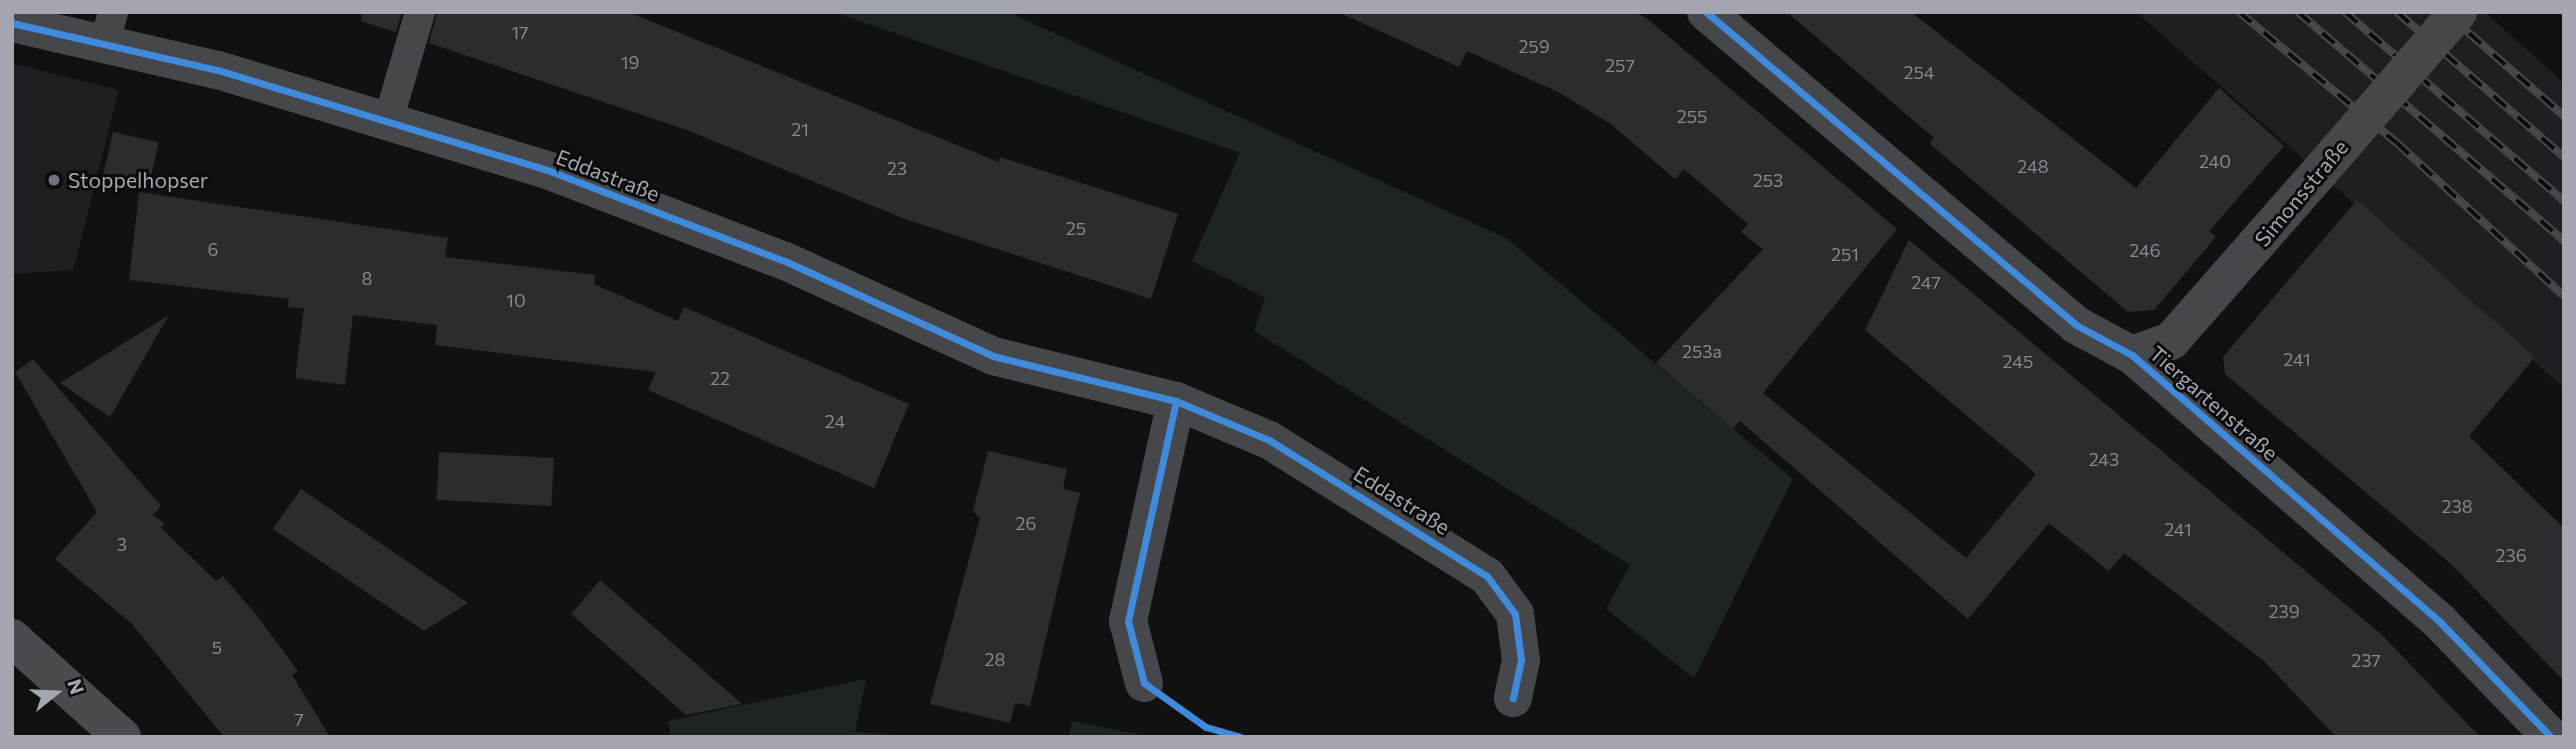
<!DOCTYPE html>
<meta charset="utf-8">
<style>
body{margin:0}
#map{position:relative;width:2576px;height:749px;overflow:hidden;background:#111112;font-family:Commissioner,sans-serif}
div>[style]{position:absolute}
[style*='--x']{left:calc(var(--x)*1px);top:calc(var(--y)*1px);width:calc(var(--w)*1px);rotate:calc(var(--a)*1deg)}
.built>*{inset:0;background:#1f1e20}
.green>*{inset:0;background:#1e241f}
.building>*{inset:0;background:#2c2c2e;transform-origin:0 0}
.lane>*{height:30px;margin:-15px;padding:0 15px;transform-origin:15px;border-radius:15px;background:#46474b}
.street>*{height:38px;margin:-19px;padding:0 19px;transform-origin:19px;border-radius:19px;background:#46474b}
.secondary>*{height:38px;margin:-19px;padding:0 19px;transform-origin:19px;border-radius:19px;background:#4a4b4f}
.rail>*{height:8px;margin-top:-4px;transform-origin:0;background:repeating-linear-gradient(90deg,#0c0c0d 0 16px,#49494c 0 32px);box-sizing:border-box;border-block:2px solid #49494c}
.street-bridge>*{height:38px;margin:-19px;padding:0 19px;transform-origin:19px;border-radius:19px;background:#46474b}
.cycleway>*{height:7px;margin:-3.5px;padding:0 3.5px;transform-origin:3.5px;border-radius:3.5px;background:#408adc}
.dots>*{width:19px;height:19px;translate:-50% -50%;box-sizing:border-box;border:4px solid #0c0c0d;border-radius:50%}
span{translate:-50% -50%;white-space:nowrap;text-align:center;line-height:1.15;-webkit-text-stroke:6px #0c0c0d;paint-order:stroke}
.number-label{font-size:18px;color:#868890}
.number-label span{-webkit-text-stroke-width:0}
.street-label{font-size:21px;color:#a4a6b1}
.poi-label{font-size:21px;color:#a4a6b1}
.left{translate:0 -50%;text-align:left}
.frame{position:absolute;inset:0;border:14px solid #a4a6b1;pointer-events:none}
.north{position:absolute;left:21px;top:658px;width:70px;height:70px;-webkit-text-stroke:5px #0c0c0d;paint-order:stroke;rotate:72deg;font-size:19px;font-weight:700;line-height:28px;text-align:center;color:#a4a6b1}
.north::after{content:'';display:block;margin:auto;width:24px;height:32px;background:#a4a6b1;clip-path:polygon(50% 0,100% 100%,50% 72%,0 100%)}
</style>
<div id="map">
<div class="built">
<div style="clip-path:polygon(2136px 12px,2485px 12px,2564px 83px,2564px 388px)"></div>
<div style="clip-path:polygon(12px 63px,119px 90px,73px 270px,12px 274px)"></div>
</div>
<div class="green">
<div style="clip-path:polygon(834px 12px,1008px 12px,1506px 238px,1793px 479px,1694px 678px,1606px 609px,1630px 565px,1254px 331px,1265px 298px,1192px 261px,1240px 153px)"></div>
<div style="clip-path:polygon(866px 679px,855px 732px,923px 737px,671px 737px,668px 721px)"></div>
<div style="clip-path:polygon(1072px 721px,1152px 737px,1069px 737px)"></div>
</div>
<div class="building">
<div style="clip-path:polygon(362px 12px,402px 12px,396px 32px,361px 21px)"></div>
<div style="clip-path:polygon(437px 12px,628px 12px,999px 162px,1000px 157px,1178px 214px,1151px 299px,905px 219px,687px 130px,429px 43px)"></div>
<div style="clip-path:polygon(1338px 12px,1634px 12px,1645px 17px,1897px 229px,1763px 393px,1966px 558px,2036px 474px,1865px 330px,1909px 240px,2381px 634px,2480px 737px,2336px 737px,2264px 661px,2124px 553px,2109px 571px,2049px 523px,1968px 619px,1740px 421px,1733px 429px,1656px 363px,1763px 249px,1741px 232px,1748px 224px,1684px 169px,1675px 179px,1612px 125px,1560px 93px,1467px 51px,1459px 67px)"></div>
<div style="clip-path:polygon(1787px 12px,1911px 12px,2136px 188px,2219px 88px,2284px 146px,2209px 231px,2216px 237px,2154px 310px,2128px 312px,1930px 144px,1934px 138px)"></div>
<div style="left:113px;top:132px;width:47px;height:49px;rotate:13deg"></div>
<div style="clip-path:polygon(139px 192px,448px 238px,445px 257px,595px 275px,594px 284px,678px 321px,684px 307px,909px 404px,874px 488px,648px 390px,656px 372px,435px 345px,437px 325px,353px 315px,345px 385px,295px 378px,304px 309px,288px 307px,289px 299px,129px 280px)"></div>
<div style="clip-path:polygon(2357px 200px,2535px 357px,2469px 436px,2564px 528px,2564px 681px,2450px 563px,2225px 374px,2223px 357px)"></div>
<div style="clip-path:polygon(169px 315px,110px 417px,60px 383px)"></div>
<div style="clip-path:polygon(33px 359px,161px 506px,153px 515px,165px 524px,161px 528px,216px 581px,223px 576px,257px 616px,298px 671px,292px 675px,330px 737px,224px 737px,132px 624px,55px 559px,97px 512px,15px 372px)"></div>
<div style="clip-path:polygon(988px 451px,1067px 469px,1063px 489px,1080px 493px,1030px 706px,1015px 703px,1010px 723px,930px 704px,980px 518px,973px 511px)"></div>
<div style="left:439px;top:452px;width:115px;height:48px;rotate:3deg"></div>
<div style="clip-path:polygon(301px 489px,364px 532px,468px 603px,424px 631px,273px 529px)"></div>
<div style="clip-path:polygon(600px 580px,742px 704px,686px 715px,571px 614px)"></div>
</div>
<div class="lane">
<div style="--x:104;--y:44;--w:33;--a:-74"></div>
<div style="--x:388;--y:121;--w:114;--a:-73.6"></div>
</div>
<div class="street">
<div style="--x:1706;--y:12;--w:485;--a:40.2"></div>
<div style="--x:2076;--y:325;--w:64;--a:28.2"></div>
<div style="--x:2132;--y:355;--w:408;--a:40.9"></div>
<div style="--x:2440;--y:622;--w:160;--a:46"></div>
<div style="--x:12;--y:23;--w:211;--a:12.9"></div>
<div style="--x:218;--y:70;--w:347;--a:16.9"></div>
<div style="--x:550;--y:171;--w:252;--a:21"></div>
<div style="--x:785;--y:261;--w:229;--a:24.5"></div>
<div style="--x:993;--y:356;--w:188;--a:13.8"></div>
<div style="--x:1176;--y:401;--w:101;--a:22.8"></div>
<div style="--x:1269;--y:440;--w:257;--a:32"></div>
<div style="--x:1487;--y:576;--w:47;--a:53.6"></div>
<div style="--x:1515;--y:614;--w:46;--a:82.6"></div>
<div style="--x:1521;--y:660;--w:39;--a:102"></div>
<div style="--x:2132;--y:355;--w:41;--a:-19.7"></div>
<div style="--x:2171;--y:341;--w:220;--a:-48.7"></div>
<div style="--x:1144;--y:683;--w:64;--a:-104.5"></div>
<div style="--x:1128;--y:621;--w:225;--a:-77.7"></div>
</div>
<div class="secondary">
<div style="--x:12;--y:638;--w:148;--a:42"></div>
</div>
<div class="rail">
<div style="--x:2239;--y:12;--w:205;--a:39.7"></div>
<div style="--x:2397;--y:143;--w:226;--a:42.5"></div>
<div style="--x:2298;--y:12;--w:351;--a:40.7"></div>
<div style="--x:2345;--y:12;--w:289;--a:40.8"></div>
<div style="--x:2397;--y:12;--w:221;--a:41"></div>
<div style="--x:2445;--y:12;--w:158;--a:41.2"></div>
</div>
<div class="street-bridge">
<div style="--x:2316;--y:176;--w:217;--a:-49.1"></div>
</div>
<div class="cycleway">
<div style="--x:1706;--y:12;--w:485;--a:40.2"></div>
<div style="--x:2076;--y:325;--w:64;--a:28.2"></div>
<div style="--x:2132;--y:355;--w:408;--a:40.9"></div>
<div style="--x:2440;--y:622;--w:160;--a:46"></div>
<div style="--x:12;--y:23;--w:211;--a:12.9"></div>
<div style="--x:218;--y:70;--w:347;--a:16.9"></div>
<div style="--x:550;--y:171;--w:252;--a:21"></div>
<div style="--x:785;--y:261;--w:229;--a:24.5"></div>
<div style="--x:993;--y:356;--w:188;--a:13.8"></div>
<div style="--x:1176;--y:401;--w:101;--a:22.8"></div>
<div style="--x:1269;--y:440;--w:257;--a:32"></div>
<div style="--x:1487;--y:576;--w:47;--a:53.6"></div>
<div style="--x:1515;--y:614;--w:46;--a:82.6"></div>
<div style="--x:1521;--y:660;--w:39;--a:102"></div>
<div style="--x:1176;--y:401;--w:225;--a:102.3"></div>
<div style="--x:1128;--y:621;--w:64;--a:75.5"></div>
<div style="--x:1144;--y:683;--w:76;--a:35.4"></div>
<div style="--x:1206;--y:727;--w:35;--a:16"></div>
</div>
<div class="dots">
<div style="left:54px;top:180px;background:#717279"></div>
</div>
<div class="number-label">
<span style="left:520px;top:32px">17</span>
<span style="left:1534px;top:46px">259</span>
<span style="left:630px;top:62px">19</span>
<span style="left:1620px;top:65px">257</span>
<span style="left:1919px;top:72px">254</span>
<span style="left:1692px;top:116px">255</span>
<span style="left:800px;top:129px">21</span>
<span style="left:2215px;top:161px">240</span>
<span style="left:2033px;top:166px">248</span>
<span style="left:897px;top:168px">23</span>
<span style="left:1768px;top:180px">253</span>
<span style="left:1076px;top:228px">25</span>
<span style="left:213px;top:249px">6</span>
<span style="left:2145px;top:250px">246</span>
<span style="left:1845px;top:254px">251</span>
<span style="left:367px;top:278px">8</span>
<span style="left:1926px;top:282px">247</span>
<span style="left:516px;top:300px">10</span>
<span style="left:1702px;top:351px">253a</span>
<span style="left:2297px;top:359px">241</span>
<span style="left:2018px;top:361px">245</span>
<span style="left:720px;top:378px">22</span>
<span style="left:835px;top:421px">24</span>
<span style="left:2104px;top:459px">243</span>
<span style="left:2457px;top:506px">238</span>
<span style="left:1026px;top:523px">26</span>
<span style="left:2178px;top:529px">241</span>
<span style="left:122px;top:544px">3</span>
<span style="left:2511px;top:555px">236</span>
<span style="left:2284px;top:611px">239</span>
<span style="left:217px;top:647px">5</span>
<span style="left:995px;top:659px">28</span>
<span style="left:2366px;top:660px">237</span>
<span style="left:299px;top:719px">7</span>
</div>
<div class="street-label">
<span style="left:608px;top:175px;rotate:21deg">Eddastraße</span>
<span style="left:2301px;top:193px;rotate:-50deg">Simonsstraße</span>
<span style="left:2214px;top:403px;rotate:41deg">Tiergartenstraße</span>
<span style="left:1402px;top:500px;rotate:32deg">Eddastraße</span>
</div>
<div class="poi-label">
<span class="left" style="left:68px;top:180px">Stoppelhopser</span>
</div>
<div class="frame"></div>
<div class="north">N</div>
</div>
